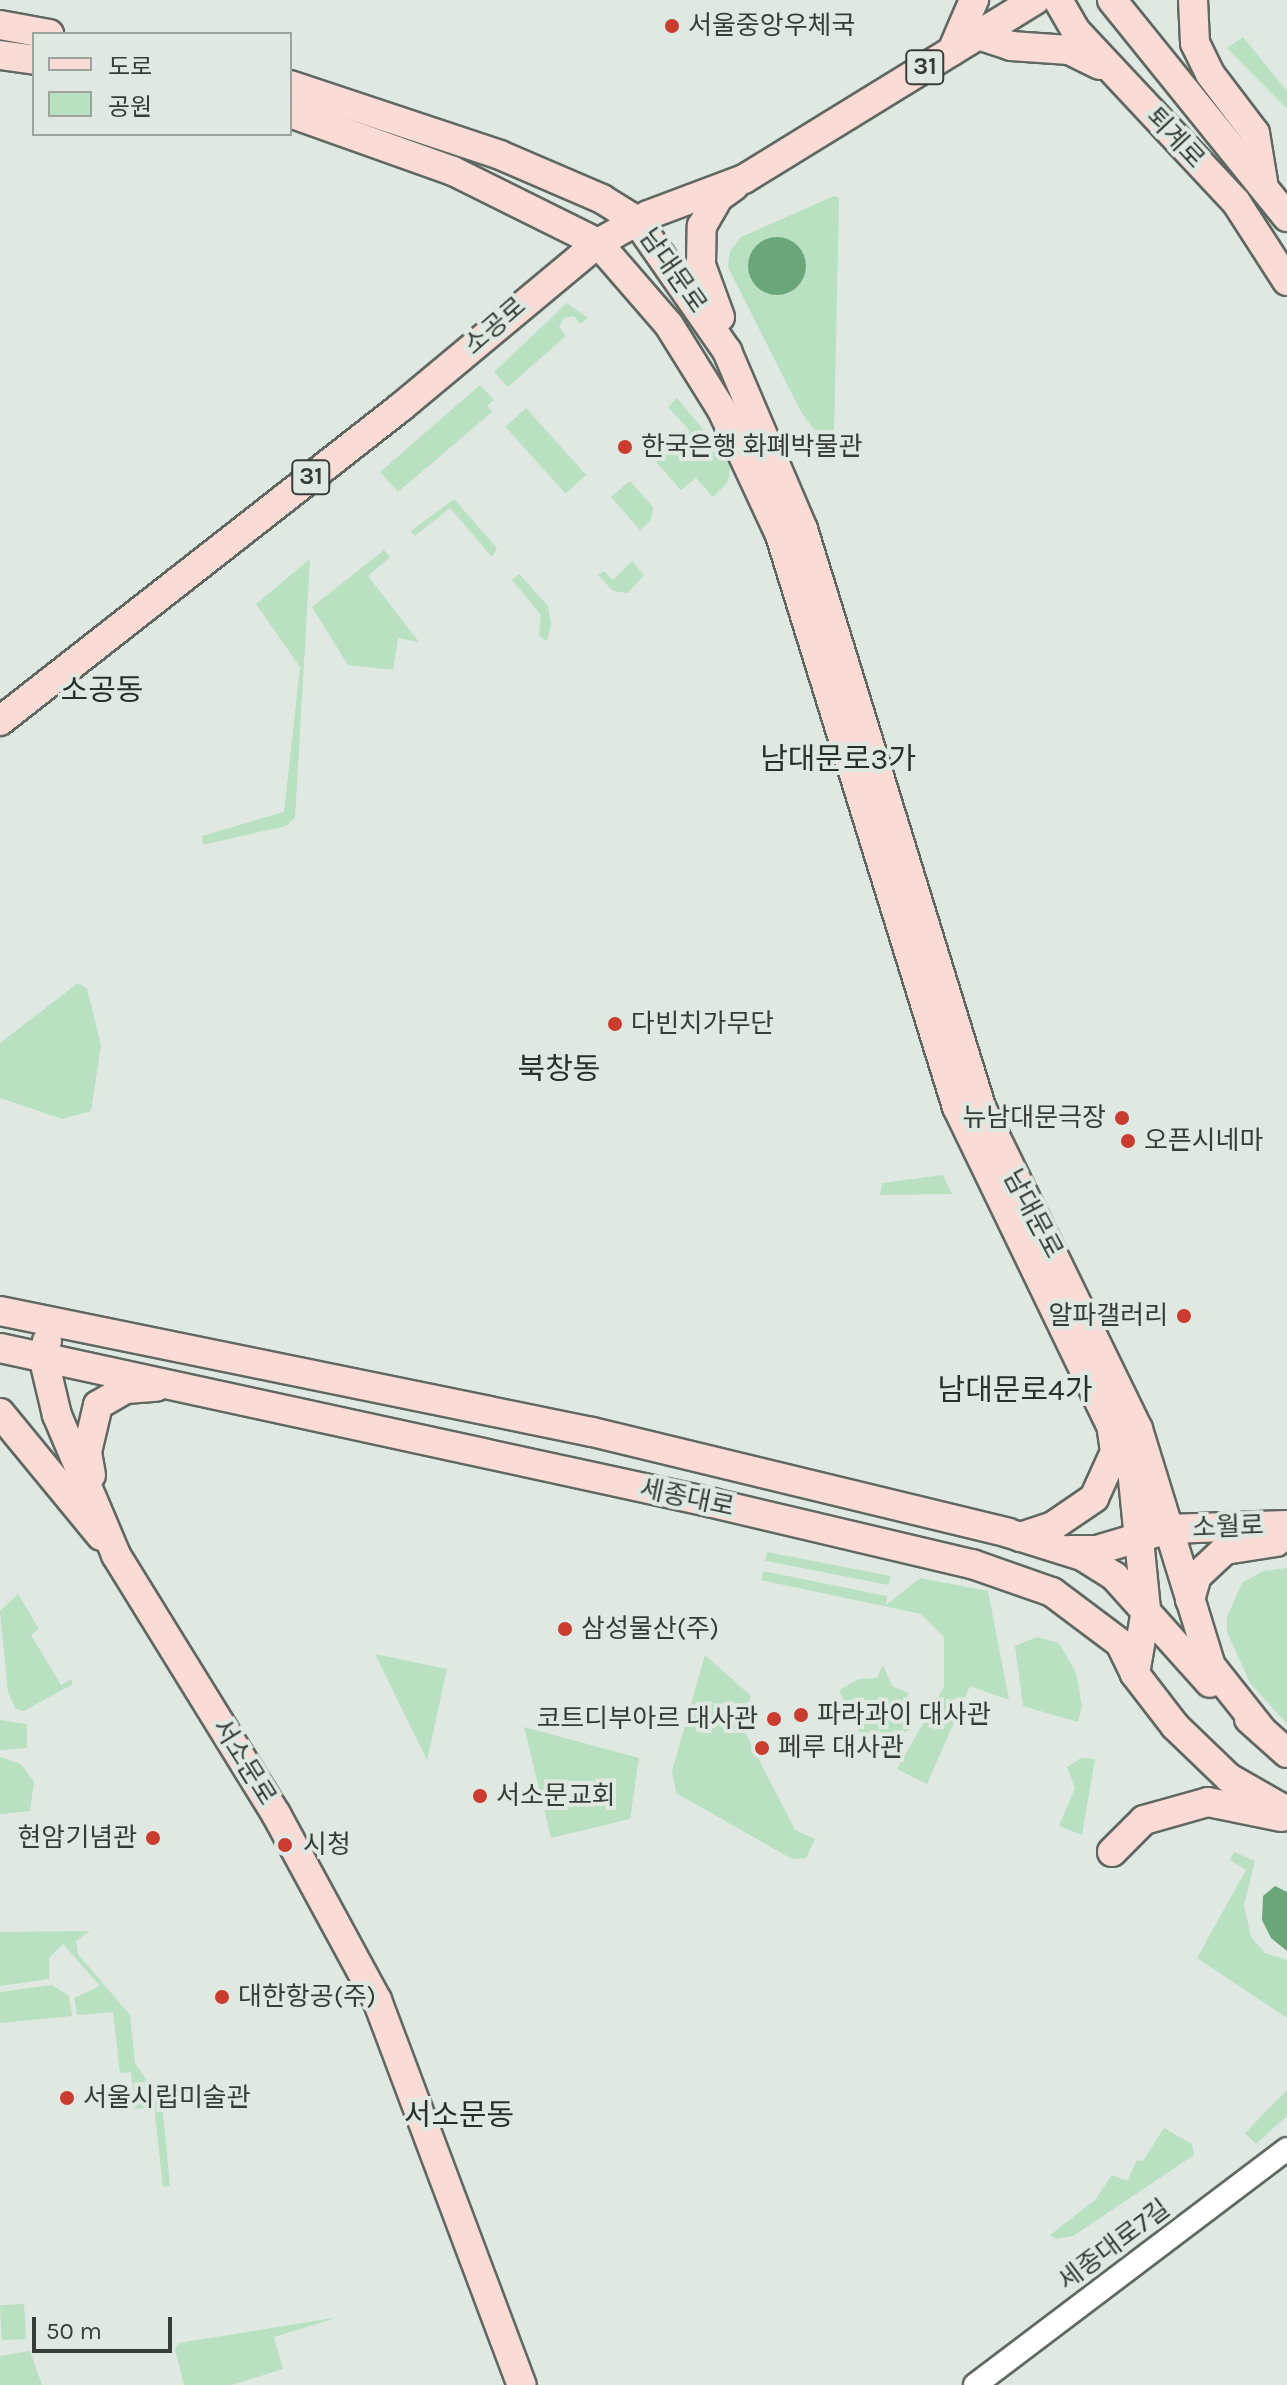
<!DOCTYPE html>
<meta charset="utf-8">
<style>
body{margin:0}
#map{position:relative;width:1287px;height:2385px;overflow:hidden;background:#dfe9e1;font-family:Karla,"Noto Sans KR",sans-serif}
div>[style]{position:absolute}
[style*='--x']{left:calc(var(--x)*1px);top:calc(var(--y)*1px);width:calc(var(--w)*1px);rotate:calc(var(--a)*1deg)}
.green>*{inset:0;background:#b8e0c1;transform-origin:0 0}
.water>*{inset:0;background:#6ba57a}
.round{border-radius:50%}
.roads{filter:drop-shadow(2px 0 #5f6861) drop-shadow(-2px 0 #5f6861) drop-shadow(0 2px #5f6861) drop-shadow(0 -2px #5f6861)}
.minor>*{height:22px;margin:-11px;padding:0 11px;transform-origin:11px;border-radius:11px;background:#fff}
.major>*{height:28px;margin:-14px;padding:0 14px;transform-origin:14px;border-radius:14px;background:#fadbd6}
.dots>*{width:22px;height:22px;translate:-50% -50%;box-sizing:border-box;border:4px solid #dfe9e1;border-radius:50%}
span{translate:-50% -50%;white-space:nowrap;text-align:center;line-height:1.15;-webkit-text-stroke:8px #dfe9e1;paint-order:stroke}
.shield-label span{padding:2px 6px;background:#dfe9e1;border:2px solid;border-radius:6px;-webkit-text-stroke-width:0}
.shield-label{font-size:24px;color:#383c39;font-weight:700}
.poi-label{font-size:26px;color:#383c39}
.left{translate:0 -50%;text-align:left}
.right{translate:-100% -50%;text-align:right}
.street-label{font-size:26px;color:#383c39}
.quarter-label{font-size:30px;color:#283029}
.legend{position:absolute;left:32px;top:32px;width:260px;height:104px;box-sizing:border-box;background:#dfe9e1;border:2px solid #9ca49e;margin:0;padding:10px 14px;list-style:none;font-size:24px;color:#383c39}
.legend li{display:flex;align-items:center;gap:16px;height:40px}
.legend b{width:40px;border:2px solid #9ca49e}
.scale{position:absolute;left:32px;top:2317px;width:140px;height:36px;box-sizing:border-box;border:4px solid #383c39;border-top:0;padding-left:10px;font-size:24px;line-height:28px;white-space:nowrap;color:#383c39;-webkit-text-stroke:6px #dfe9e1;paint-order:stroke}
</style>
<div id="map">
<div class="green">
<div style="clip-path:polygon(1243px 37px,1287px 91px,1287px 109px,1227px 48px)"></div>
<div style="clip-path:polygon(834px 196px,839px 198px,834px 437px,815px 431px,800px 410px,728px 267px,730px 251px,741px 237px)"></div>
<div style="clip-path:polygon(567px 303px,588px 318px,580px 324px,574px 316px,564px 318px,559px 327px,566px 336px,508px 387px,494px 372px)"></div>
<div style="clip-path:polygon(480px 385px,494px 400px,487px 406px,492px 412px,398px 492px,380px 472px)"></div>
<div style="clip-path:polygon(677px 398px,731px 463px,728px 482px,713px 497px,696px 478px,681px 490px,654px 460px,668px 448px,677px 456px,688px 450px,682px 436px,689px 430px,668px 407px)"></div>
<div style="left:526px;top:408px;width:90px;height:28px;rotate:48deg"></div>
<div style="clip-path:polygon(630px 481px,653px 507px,651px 520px,640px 530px,611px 497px)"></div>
<div style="clip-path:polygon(454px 499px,497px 548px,492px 557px,450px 508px,415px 536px,411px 531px)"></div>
<div style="clip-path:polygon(384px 550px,390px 557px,368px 576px,419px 642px,398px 638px,393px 670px,348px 665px,312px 607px)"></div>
<div style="clip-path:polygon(310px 559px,295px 818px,286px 826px,203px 845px,202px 836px,284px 812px,300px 667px,256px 604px)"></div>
<div style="clip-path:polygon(632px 561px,644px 575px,628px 593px,613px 591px,598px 575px,604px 571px,613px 580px)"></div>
<div style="clip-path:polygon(519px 574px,548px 606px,551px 624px,547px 641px,539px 636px,541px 615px,512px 580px)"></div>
<div style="clip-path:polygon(78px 983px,87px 988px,101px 1045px,91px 1111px,62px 1119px,0 1098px,0 1043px)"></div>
<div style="clip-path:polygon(943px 1175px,952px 1194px,880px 1195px,882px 1183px)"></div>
<div style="left:767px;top:1552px;width:126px;height:9px;rotate:11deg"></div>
<div style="clip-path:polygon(1287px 1568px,1287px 1724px,1250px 1683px,1227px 1632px,1227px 1617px,1242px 1583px,1263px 1571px)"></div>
<div style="clip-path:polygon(763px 1571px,887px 1596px,886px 1605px,920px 1578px,988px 1591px,1009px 1700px,970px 1686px,927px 1784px,897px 1769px,944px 1687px,944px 1637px,921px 1614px,761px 1580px)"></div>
<div style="clip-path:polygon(18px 1594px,39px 1629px,31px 1635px,61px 1685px,71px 1679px,73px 1684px,24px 1711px,16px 1709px,8px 1693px,0 1611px)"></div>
<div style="clip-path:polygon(1037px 1637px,1059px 1643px,1076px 1673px,1082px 1706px,1078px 1722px,1023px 1706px,1015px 1646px)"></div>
<div style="clip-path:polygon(375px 1654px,447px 1669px,427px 1760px)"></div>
<div style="clip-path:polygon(705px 1655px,751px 1696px,744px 1730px,795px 1830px,815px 1839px,806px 1858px,792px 1859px,676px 1793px,672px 1771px)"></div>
<div style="clip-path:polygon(883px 1665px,892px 1686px,909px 1693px,903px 1711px,911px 1729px,869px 1752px,839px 1690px,859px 1679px,877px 1678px)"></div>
<div style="clip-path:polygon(0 1720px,27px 1724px,27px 1748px,0 1750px)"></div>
<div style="clip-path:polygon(524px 1727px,639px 1758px,630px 1819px,551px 1838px)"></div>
<div style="clip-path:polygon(0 1757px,21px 1764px,34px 1782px,30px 1811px,0 1814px)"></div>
<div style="clip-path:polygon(1081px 1758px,1095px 1759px,1082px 1835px,1059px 1826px,1075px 1788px,1067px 1767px)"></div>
<div style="clip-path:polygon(1234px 1852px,1255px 1861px,1244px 1905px,1251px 1937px,1265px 1953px,1287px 1960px,1287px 2018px,1197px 1958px,1246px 1870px,1230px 1860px)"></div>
<div style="clip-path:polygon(90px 1931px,76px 1941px,78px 1954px,130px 2015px,135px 2063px,162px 2103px,170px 2186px,163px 2187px,154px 2107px,135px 2109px,131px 2072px,120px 2073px,113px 2012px,77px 2015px,74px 1998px,100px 1986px,63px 1944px,49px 1958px,49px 1979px,0 1986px,0 1932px)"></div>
<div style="clip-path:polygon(52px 1985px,69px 1996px,72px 2016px,0 2023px,0 1992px)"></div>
<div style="clip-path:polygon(1287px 2090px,1287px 2116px,1256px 2144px,1245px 2133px)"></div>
<div style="clip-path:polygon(1164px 2128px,1192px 2144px,1194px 2155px,1073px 2236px,1056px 2239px,1050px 2235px,1095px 2200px,1112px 2175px,1127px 2181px,1137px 2160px,1143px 2161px)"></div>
<div style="left:24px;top:2304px;width:35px;height:24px;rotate:87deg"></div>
<div style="clip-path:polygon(339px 2317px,274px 2337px,283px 2369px,231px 2385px,184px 2385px,175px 2349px,179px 2343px)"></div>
<div style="clip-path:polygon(30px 2351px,42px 2385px,0 2385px,0 2356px)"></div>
</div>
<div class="water">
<div class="round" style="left:748px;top:237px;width:58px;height:58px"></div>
<div style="clip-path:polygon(1275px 1886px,1287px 1892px,1287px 1951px,1271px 1938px,1262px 1920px,1263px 1896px)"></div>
</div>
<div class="roads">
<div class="minor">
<div style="--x:975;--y:2385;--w:391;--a:-37.1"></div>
</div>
<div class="major">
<div style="--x:1058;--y:0;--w:36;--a:60"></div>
<div style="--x:1076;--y:31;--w:234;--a:46.9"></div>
<div style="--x:1236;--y:202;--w:94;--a:57.2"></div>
<div style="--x:1112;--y:0;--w:279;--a:51.1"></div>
<div style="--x:1193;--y:0;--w:43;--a:87.3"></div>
<div style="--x:1195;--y:43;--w:34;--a:64"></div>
<div style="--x:1210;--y:74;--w:74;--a:52.7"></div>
<div style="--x:1255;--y:133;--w:50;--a:80.7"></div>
<div style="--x:0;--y:25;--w:50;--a:10.4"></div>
<div style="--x:978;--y:35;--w:35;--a:18"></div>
<div style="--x:1011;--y:46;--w:58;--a:3.9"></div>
<div style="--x:1069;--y:50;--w:34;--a:26"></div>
<div style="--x:952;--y:51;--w:56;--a:-66.7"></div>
<div style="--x:0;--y:55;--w:34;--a:8"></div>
<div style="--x:290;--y:85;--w:221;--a:18.4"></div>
<div style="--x:500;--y:155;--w:111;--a:23.3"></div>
<div style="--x:602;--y:199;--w:40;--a:32"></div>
<div style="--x:636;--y:220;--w:160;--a:55.2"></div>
<div style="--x:727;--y:351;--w:194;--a:66.9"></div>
<div style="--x:803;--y:529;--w:605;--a:72.88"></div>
<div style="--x:981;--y:1107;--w:358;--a:64"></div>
<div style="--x:1138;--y:1429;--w:248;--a:72.9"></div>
<div style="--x:1211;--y:1666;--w:80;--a:51.6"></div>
<div style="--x:290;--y:113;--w:173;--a:19.6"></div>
<div style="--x:453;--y:171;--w:162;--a:26.4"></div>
<div style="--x:598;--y:243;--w:108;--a:49.1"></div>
<div style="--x:669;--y:325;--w:100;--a:58.1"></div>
<div style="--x:722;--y:410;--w:138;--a:65.1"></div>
<div style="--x:780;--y:535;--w:599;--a:72.81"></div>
<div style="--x:957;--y:1107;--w:402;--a:64.2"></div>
<div style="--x:1132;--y:1469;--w:142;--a:84.3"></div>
<div style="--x:1146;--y:1610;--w:65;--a:99.8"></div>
<div style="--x:720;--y:317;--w:55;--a:-110.1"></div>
<div style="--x:701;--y:265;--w:39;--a:-89"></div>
<div style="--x:702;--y:226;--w:34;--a:-60"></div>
<div style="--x:719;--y:197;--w:19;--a:-36"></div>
<div style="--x:0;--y:721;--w:509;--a:-38.06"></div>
<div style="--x:401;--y:407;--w:256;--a:-39.8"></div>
<div style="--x:598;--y:243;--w:57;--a:-29.2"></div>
<div style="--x:648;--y:215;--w:103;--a:-20.6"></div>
<div style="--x:744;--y:179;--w:342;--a:-31.6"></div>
<div style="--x:0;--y:1311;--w:604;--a:11.55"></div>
<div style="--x:592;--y:1432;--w:428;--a:13.6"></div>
<div style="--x:1008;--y:1533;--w:77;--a:17.3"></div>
<div style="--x:1082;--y:1556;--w:39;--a:32"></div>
<div style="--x:1115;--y:1577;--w:142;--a:48.1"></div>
<div style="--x:47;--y:1341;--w:16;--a:105"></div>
<div style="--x:43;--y:1356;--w:61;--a:76.7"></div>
<div style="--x:57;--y:1415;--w:152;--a:67.1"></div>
<div style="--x:116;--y:1555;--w:304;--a:58.3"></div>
<div style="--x:276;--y:1814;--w:212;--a:61.5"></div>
<div style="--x:377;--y:2000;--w:411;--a:69.4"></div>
<div style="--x:0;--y:1348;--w:730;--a:12.26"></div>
<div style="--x:713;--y:1503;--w:266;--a:13.3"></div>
<div style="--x:972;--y:1564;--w:85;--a:19.3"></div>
<div style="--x:1052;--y:1592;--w:85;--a:36.9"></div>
<div style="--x:1120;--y:1643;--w:34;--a:64"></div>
<div style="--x:1135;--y:1674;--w:66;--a:52.4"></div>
<div style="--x:1175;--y:1726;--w:75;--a:43.9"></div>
<div style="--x:1229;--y:1778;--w:67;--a:29.6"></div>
<div style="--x:0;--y:1413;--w:159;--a:50.6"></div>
<div style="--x:91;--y:1475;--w:23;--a:-100"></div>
<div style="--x:87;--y:1452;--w:48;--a:-76.8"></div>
<div style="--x:98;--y:1405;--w:32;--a:-30"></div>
<div style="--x:126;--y:1389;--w:30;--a:-4"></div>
<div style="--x:1020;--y:1537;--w:35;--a:-18"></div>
<div style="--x:1053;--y:1526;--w:50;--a:-34.3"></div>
<div style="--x:1094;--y:1498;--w:51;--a:-65.5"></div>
<div style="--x:1115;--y:1452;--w:22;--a:-98"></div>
<div style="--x:1070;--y:1550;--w:27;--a:0"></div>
<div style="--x:1097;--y:1550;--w:74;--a:-16.5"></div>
<div style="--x:1168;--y:1529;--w:119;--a:-1.9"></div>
<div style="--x:1190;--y:1600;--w:25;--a:-74"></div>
<div style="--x:1197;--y:1576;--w:38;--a:-43"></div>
<div style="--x:1225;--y:1550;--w:52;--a:-8.9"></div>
<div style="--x:1249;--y:1719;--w:51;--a:41.8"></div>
<div style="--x:1112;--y:1852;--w:45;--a:-45"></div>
<div style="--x:1144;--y:1820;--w:66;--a:-15.7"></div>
<div style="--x:1208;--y:1802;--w:75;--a:11.6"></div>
</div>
</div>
<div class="dots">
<div style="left:672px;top:26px;background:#c93c2f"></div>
<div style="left:625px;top:447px;background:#c93c2f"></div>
<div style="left:615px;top:1024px;background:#c93c2f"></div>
<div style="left:1122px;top:1118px;background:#c93c2f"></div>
<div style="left:1128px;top:1141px;background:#c93c2f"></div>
<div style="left:1184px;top:1316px;background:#c93c2f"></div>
<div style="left:565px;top:1629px;background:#c93c2f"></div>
<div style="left:801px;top:1715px;background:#c93c2f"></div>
<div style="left:774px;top:1719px;background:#c93c2f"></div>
<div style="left:762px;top:1748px;background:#c93c2f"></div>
<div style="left:480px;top:1796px;background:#c93c2f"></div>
<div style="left:153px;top:1838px;background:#c93c2f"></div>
<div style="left:285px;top:1845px;background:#c93c2f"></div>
<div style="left:222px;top:1997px;background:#c93c2f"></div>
<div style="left:67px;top:2098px;background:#c93c2f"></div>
</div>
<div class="shield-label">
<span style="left:925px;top:67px">31</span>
<span style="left:311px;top:477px">31</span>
</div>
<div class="poi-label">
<span class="left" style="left:688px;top:26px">서울중앙우체국</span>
<span class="left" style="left:641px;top:447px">한국은행 화폐박물관</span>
<span class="left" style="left:631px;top:1024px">다빈치가무단</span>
<span class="right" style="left:1106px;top:1118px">뉴남대문극장</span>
<span class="left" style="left:1144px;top:1141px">오픈시네마</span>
<span class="right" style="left:1168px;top:1316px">알파갤러리</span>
<span class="left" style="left:581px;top:1629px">삼성물산(주)</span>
<span class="left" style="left:817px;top:1715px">파라과이 대사관</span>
<span class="right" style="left:758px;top:1719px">코트디부아르 대사관</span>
<span class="left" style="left:778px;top:1748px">페루 대사관</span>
<span class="left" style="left:496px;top:1796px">서소문교회</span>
<span class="right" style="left:137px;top:1838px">현암기념관</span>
<span class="left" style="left:303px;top:1845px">시청</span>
<span class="left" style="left:238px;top:1997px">대한항공(주)</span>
<span class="left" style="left:83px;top:2098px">서울시립미술관</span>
</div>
<div class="street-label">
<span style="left:1175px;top:138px;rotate:47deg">퇴계로</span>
<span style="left:673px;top:271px;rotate:55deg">남대문로</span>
<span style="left:495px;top:326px;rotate:-41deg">소공로</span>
<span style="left:1033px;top:1214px;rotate:62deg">남대문로</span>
<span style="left:687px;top:1498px;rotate:12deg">세종대로</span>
<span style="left:1228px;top:1527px;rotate:-2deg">소월로</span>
<span style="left:244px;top:1762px;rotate:58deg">서소문로</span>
<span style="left:1114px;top:2245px;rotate:-37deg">세종대로7길</span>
</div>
<div class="quarter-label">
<span style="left:102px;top:690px">소공동</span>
<span style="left:838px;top:759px">남대문로3가</span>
<span style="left:559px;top:1069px">북창동</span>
<span style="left:1015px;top:1390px">남대문로4가</span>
<span style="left:459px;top:2115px">서소문동</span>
</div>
<ul class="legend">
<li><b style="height:10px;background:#fadbd6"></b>도로</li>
<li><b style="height:22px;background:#b8e0c1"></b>공원</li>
</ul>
<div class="scale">50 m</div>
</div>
